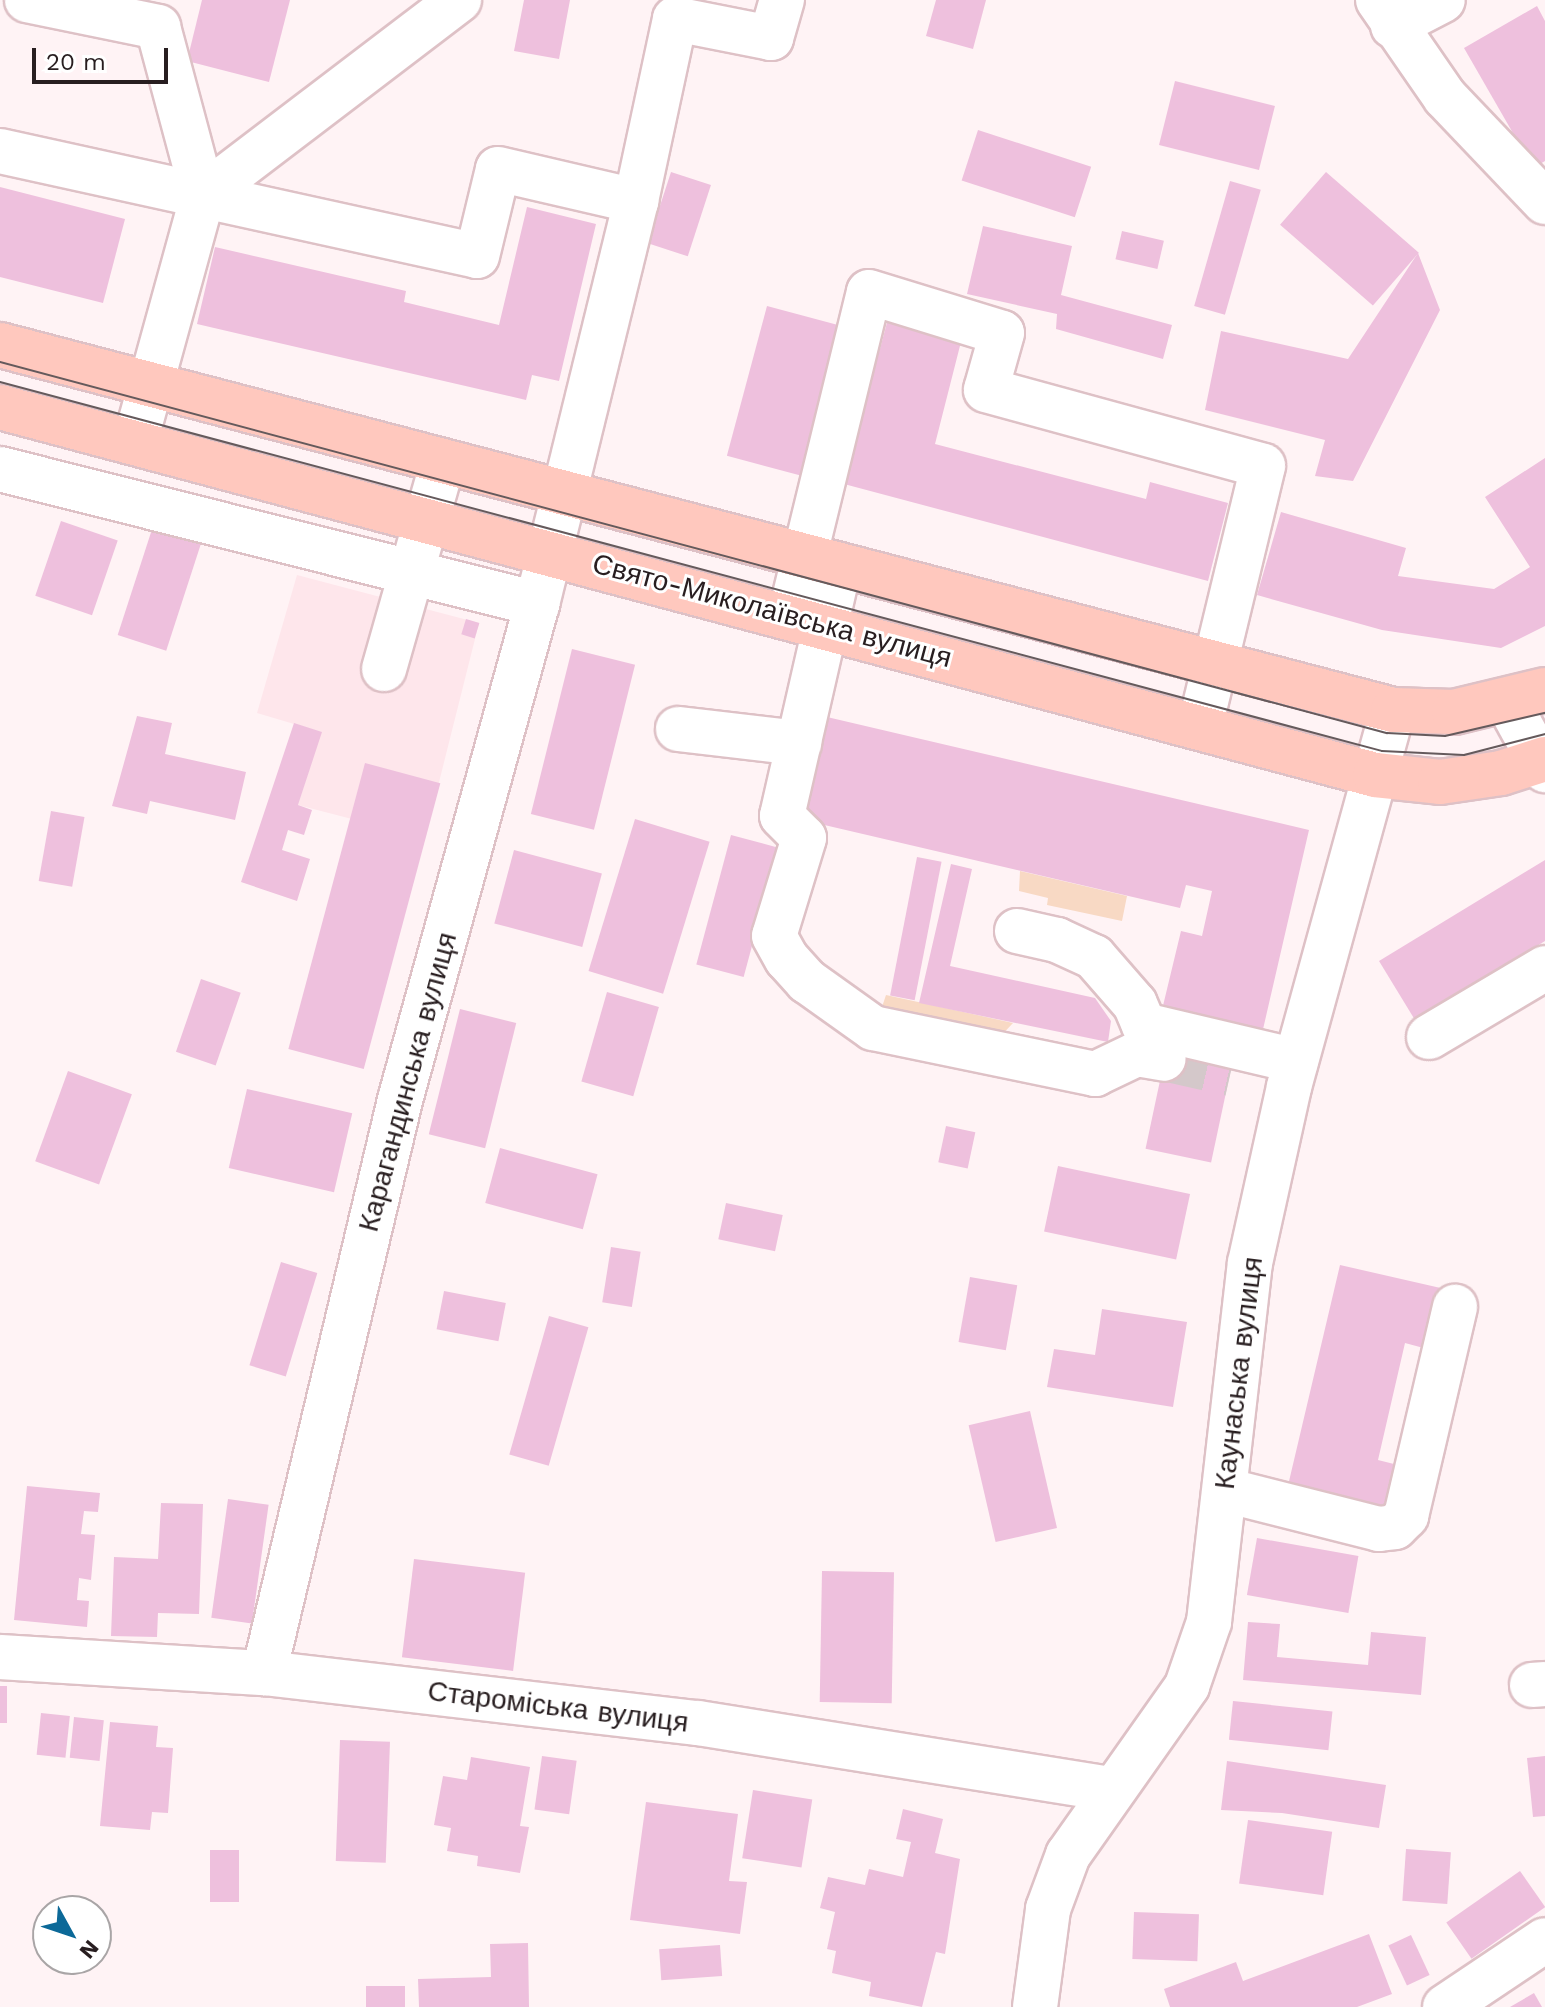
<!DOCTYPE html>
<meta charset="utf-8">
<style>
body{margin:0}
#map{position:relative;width:1545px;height:2007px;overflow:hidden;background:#fff3f5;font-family:"Work Sans",sans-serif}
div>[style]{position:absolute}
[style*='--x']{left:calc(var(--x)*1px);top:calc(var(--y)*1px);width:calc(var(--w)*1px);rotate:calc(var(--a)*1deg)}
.built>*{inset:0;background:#fee6eb}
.green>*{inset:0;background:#f8d9c4}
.building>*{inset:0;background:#eec0dd;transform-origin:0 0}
.minor-tunnel>*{height:44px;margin-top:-22px;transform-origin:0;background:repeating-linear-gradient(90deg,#d4c8ca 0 44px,transparent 0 66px)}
.roads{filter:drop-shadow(2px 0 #dec1c6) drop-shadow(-2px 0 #dec1c6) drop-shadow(0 2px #dec1c6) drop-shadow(0 -2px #dec1c6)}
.minor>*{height:44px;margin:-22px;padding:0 22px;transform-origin:22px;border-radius:22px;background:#fff}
.major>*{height:44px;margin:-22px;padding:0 22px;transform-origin:22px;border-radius:22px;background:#ffc8be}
.tram>*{height:2px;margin:-1px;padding:0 1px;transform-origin:1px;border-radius:1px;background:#655a5c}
span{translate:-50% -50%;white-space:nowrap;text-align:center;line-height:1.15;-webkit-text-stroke:6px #fff;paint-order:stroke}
.street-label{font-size:28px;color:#281e20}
.north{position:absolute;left:32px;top:1895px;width:80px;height:80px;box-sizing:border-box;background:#fff;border:2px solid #a9a5a6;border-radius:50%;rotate:130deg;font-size:22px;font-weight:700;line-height:32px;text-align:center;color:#281e20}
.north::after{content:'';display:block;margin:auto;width:28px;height:36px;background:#0c6998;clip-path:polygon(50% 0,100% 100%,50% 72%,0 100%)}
.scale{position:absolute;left:32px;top:48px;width:136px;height:36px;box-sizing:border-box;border:4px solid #281e20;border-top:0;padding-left:10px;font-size:24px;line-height:28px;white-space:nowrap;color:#281e20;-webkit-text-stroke:6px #fff;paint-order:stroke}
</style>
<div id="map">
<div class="built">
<div style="clip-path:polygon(297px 575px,479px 623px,425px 838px,298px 805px,321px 732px,257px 713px)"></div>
</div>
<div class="green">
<div style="clip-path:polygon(1020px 871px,1127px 896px,1122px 921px,1047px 905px,1048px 898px,1019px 891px)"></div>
<div style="clip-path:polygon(886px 995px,941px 1007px,1013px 1023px,999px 1038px,881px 1010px)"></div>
</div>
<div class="building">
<div style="clip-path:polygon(202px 0,290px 0,269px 82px,187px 61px)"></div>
<div style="clip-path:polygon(524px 0,570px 0,559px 59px,514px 51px)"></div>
<div style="clip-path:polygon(936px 0,986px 0,973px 49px,926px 36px)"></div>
<div style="clip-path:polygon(1537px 6px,1545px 21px,1545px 161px,1533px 168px,1464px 48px)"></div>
<div style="left:1175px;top:81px;width:103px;height:66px;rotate:14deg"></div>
<div style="left:978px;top:130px;width:119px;height:53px;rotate:18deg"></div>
<div style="left:671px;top:172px;width:42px;height:75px;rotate:18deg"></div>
<div style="left:1326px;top:172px;width:123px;height:70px;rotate:41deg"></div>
<div style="left:1230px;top:181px;width:32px;height:130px;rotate:16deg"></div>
<div style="clip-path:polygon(0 187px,125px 219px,103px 303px,0 277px)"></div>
<div style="clip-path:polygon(527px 207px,596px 224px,559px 381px,532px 375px,526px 400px,197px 324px,215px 247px,406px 291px,404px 302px,499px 325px)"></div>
<div style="clip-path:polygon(983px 226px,1072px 246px,1061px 295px,1172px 325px,1163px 359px,1056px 329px,1057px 314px,967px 294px)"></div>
<div style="left:1122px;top:231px;width:43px;height:29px;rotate:13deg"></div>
<div style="clip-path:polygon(1418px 253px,1440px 310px,1353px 481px,1315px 476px,1325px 440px,1205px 410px,1221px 331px,1348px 359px)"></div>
<div style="left:767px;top:306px;width:87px;height:155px;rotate:15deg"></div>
<div style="clip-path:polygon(889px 315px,963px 334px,935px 444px,1146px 499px,1150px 482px,1228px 503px,1208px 581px,844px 484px)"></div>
<div style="clip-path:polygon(1545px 458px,1545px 626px,1501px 648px,1382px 630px,1257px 595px,1281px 512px,1406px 548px,1398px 576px,1494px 589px,1530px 567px,1485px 497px)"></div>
<div style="left:156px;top:517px;width:51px;height:124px;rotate:18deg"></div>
<div style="left:61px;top:521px;width:60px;height:79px;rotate:19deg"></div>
<div style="left:466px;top:619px;width:14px;height:16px;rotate:17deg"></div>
<div style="left:572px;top:649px;width:65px;height:170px;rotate:14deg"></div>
<div style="clip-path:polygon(137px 716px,172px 723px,165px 754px,246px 772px,235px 820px,150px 801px,147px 814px,112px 806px)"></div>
<div style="clip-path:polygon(827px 717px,1309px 830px,1261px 1038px,1161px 1014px,1181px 931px,1202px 936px,1212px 891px,1186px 885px,1180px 908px,803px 820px)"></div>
<div style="clip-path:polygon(294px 723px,322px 732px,298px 805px,312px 810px,304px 835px,288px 830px,282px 850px,310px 859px,297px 901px,241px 882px)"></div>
<div style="left:365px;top:763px;width:78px;height:296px;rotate:15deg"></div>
<div style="left:51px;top:811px;width:34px;height:71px;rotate:10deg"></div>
<div style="left:635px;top:819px;width:78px;height:159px;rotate:17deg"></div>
<div style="left:731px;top:835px;width:49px;height:134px;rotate:15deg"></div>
<div style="left:514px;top:850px;width:91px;height:76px;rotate:15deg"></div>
<div style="left:917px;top:857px;width:25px;height:141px;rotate:11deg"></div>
<div style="clip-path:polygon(1545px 860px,1545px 941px,1415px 1020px,1379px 961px)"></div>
<div style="clip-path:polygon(951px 864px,972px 869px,950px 966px,1095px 998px,1111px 1021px,1108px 1042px,919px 1003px)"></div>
<div style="left:201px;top:979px;width:42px;height:77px;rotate:19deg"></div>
<div style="left:607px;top:992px;width:54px;height:93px;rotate:16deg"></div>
<div style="left:460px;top:1009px;width:58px;height:129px;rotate:14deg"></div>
<div style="left:1168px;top:1043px;width:67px;height:108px;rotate:12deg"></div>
<div style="left:68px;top:1071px;width:68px;height:96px;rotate:20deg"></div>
<div style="left:247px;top:1089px;width:108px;height:81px;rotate:13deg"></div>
<div style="left:946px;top:1126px;width:30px;height:37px;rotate:12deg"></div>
<div style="left:500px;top:1148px;width:101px;height:57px;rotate:15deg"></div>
<div style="left:1058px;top:1166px;width:135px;height:67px;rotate:12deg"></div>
<div style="left:726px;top:1203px;width:58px;height:37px;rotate:12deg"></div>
<div style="left:611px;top:1247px;width:30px;height:56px;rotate:9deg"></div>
<div style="left:281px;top:1262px;width:38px;height:108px;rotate:17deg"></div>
<div style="clip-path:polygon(1340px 1265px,1445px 1289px,1431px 1350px,1405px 1343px,1378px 1460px,1402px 1466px,1390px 1518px,1286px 1494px)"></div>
<div style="left:970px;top:1277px;width:48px;height:66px;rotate:10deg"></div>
<div style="left:444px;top:1291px;width:63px;height:39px;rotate:11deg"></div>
<div style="clip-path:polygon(1102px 1309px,1187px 1322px,1173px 1407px,1047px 1387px,1054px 1349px,1095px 1355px)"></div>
<div style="left:549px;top:1316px;width:41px;height:144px;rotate:16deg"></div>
<div style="left:1030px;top:1411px;width:120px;height:63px;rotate:77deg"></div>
<div style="clip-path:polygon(27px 1486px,100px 1493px,98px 1512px,84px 1511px,81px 1534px,95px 1535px,91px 1580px,79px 1578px,77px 1600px,89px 1601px,87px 1627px,14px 1620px)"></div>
<div style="left:228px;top:1499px;width:41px;height:120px;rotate:8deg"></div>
<div style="clip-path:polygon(161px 1503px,203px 1504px,199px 1614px,158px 1613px,157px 1637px,111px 1636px,114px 1557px,158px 1559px)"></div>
<div style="left:1257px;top:1538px;width:103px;height:58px;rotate:10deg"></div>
<div style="left:414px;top:1559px;width:112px;height:99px;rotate:7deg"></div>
<div style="left:822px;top:1571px;width:72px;height:131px;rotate:1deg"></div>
<div style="clip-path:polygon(1248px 1622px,1280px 1624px,1277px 1657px,1368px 1665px,1371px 1632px,1426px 1637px,1421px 1695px,1243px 1680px)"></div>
<div style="left:0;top:1686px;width:7px;height:37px"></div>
<div style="left:1233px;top:1701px;width:100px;height:39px;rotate:6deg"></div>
<div style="left:41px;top:1713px;width:29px;height:42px;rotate:6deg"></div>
<div style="left:74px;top:1717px;width:30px;height:41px;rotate:6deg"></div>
<div style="clip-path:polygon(110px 1722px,158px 1726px,156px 1747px,173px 1748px,168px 1813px,152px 1812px,150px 1830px,100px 1826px)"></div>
<div style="left:340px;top:1740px;width:50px;height:121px;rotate:2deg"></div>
<div style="left:542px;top:1756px;width:35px;height:54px;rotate:8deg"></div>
<div style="clip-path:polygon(1545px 1756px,1545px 1816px,1533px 1817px,1527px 1758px)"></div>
<div style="clip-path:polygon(471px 1757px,530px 1767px,520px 1826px,529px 1827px,520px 1873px,477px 1866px,478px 1856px,447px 1851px,451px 1828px,434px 1825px,443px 1776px,467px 1780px)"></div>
<div style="clip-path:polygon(1227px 1761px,1386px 1785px,1379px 1828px,1282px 1813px,1221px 1810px)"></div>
<div style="left:753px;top:1790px;width:60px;height:69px;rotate:9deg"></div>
<div style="clip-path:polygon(646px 1802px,738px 1814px,729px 1881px,747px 1882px,740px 1934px,630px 1920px)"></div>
<div style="clip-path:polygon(903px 1809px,943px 1819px,935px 1853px,960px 1859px,945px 1954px,936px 1952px,922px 2007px,869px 1996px,871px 1982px,832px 1973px,836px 1951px,827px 1949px,835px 1912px,820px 1908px,828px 1877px,865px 1885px,869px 1869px,903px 1877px,911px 1842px,896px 1839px)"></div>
<div style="left:1248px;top:1820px;width:85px;height:64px;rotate:8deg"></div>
<div style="left:1406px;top:1849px;width:45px;height:52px;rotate:4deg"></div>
<div style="left:210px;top:1850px;width:29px;height:52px"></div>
<div style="left:1520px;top:1871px;width:44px;height:90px;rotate:55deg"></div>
<div style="left:1134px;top:1912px;width:65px;height:47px;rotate:2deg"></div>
<div style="clip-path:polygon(1369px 1934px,1392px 1994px,1357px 2007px,1170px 2007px,1164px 1989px,1236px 1962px,1243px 1981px)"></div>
<div style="left:1411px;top:1935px;width:44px;height:25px;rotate:65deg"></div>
<div style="clip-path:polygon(528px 1943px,529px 2007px,419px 2007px,418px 1979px,491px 1977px,490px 1944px)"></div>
<div style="left:720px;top:1945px;width:31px;height:61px;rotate:86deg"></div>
<div style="left:405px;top:1986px;width:21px;height:39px;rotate:90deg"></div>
<div style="clip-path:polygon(1534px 1993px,1542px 2007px,1510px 2007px)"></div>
</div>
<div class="minor-tunnel">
<div style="--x:1164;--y:1059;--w:68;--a:12.8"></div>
</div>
<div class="roads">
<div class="minor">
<div style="--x:27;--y:0;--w:134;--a:11.6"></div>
<div style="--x:158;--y:27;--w:174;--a:75"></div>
<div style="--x:203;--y:195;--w:256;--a:105.4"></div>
<div style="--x:1378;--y:0;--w:118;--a:55.4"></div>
<div style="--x:1445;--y:97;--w:145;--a:46.4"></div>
<div style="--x:1393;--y:26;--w:56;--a:-27.5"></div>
<div style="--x:0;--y:151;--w:488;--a:12.4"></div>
<div style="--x:477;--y:256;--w:89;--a:-76.4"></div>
<div style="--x:498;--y:169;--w:142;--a:13.1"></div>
<div style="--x:636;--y:201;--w:415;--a:103.8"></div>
<div style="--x:537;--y:604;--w:515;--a:105.44"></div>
<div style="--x:400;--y:1100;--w:589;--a:103.35"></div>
<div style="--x:203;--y:195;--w:322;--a:-37.3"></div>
<div style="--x:636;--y:201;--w:186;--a:-77.9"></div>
<div style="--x:675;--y:19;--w:98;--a:11.2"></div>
<div style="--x:771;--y:38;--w:40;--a:-74"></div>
<div style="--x:0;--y:469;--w:554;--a:14.11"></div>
<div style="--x:839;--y:567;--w:255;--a:102.9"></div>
<div style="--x:782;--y:816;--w:31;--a:45"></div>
<div style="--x:804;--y:838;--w:102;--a:107"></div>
<div style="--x:774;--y:936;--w:26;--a:61"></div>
<div style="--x:787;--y:959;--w:30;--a:48"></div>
<div style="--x:807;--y:981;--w:81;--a:35.5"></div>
<div style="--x:873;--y:1028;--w:227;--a:11.7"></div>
<div style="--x:1095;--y:1074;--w:47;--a:-25.5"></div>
<div style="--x:1137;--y:1054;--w:27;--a:10"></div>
<div style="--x:790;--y:616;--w:333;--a:-76.3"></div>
<div style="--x:869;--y:292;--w:139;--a:17.1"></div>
<div style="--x:1002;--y:333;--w:59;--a:105.7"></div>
<div style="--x:986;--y:390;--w:287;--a:15.3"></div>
<div style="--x:1263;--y:466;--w:268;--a:103.6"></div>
<div style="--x:384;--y:669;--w:215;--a:-74.1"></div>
<div style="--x:1507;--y:701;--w:79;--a:61.2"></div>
<div style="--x:678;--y:729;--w:122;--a:6.6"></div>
<div style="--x:1017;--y:931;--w:41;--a:12.7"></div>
<div style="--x:1057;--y:940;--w:41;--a:24.7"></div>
<div style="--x:1094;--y:957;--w:62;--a:48.9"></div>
<div style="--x:1135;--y:1004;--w:23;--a:67"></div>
<div style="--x:1144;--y:1025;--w:156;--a:13.3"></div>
<div style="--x:1429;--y:1037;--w:135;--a:-30.7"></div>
<div style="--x:1225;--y:1490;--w:159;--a:14.2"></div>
<div style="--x:1379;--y:1529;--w:16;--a:-7"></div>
<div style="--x:1395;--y:1527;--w:16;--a:-45"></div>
<div style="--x:1406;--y:1516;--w:215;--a:-76.8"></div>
<div style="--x:0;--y:1657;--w:264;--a:3.5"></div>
<div style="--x:264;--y:1673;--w:437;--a:6.6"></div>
<div style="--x:698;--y:1723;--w:419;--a:9.1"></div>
<div style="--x:1532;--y:1685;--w:13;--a:-4"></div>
<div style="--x:1035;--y:2007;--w:99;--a:-82.4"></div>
<div style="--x:1048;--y:1909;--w:58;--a:-69.7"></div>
<div style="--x:1068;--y:1855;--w:207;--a:-54.8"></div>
<div style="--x:1187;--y:1686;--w:68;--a:-71"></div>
<div style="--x:1209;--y:1622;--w:361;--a:-83.5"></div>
<div style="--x:1250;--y:1263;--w:180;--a:-77.5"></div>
<div style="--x:1289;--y:1087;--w:391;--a:-74.6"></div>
<div style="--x:1445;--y:2007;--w:120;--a:-33.8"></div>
</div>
<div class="major">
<div style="--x:0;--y:345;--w:1440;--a:14.68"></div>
<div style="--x:1393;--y:710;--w:61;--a:1.9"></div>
<div style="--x:1454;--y:712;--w:94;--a:-13.6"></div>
<div style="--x:0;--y:407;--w:1423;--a:14.98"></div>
<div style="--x:1375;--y:775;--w:65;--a:6.1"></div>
<div style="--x:1440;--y:782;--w:62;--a:-8.4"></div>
<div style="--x:1501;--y:773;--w:46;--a:-17.7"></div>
</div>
</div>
<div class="tram">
<div style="--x:0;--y:362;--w:1436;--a:14.98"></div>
<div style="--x:1387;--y:733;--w:58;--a:3"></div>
<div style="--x:1445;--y:736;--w:103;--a:-13"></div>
<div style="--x:0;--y:382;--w:1430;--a:14.95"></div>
<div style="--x:1382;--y:751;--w:82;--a:2.8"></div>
<div style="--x:1464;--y:755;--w:84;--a:-14.5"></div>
</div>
<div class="street-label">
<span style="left:772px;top:611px;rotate:15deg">Свято-Миколаївська вулиця</span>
<span style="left:408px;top:1082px;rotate:-75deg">Карагандинська вулиця</span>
<span style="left:1239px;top:1373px;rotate:-83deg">Каунаська вулиця</span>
<span style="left:558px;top:1707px;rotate:7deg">Староміська вулиця</span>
</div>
<div class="north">N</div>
<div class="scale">20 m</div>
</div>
